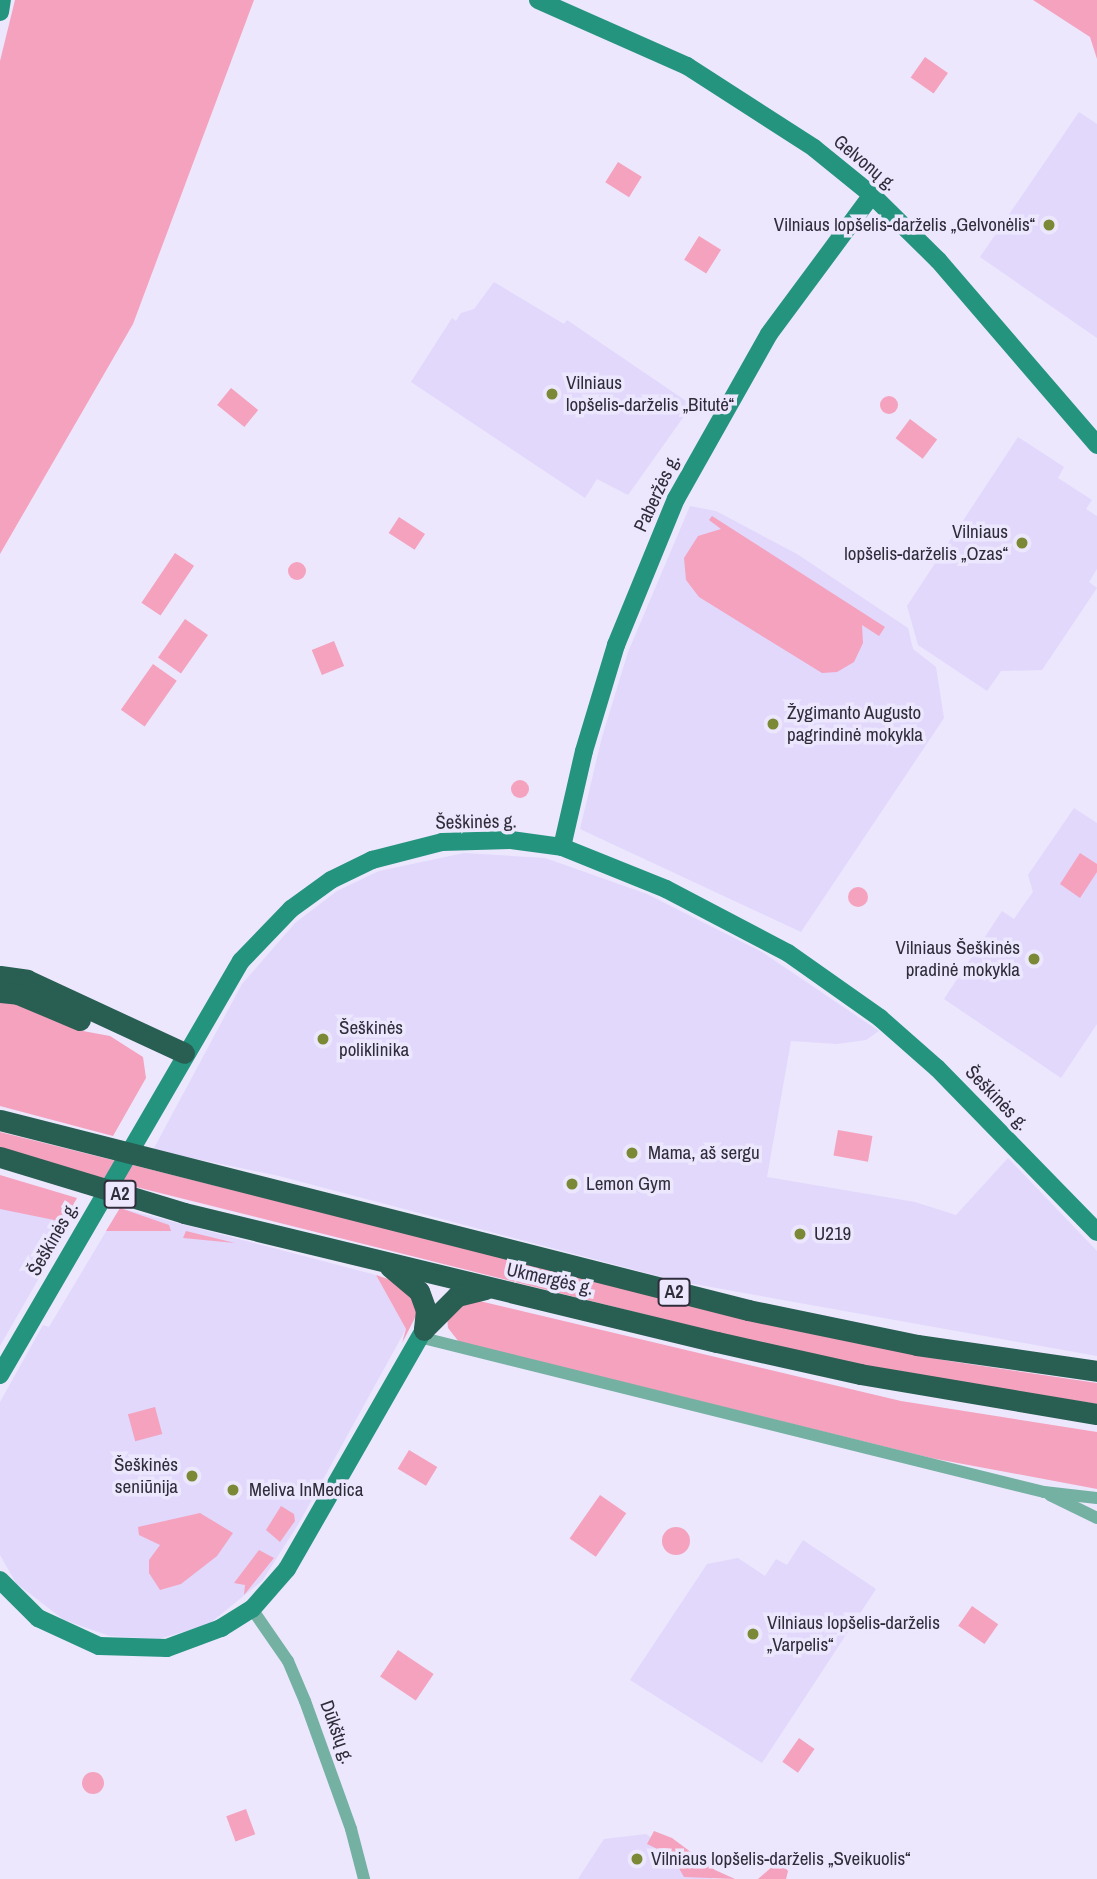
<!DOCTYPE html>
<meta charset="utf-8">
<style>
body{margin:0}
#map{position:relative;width:1097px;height:1879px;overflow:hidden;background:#ece7fd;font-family:"Archivo Narrow",sans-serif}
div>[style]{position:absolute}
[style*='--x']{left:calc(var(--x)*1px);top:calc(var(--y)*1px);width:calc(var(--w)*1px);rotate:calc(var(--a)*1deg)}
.built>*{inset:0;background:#e1d8fc}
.green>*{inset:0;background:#f4a2be;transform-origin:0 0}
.round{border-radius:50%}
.street>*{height:12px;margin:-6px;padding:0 6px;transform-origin:6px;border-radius:6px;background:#74b1a2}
.secondary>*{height:18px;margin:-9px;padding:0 9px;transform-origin:9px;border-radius:9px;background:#25947f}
.highway>*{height:21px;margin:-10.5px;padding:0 10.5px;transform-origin:10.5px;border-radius:10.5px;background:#295e52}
.dots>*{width:19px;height:19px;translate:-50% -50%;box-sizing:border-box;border:4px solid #ece7fd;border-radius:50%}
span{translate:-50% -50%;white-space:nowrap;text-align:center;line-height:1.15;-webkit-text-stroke:7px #ece7fd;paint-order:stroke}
.shield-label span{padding:2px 5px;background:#ece7fd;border:2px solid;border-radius:5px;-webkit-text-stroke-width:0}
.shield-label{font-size:18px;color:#302d3b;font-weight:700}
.street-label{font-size:19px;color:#302d3b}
.poi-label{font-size:19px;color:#302d3b}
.right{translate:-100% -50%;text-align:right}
.left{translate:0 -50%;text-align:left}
</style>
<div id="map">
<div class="built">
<div style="clip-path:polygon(1079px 112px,1097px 124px,1097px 338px,980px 257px)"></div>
<div style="clip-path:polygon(494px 282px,564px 324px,567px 320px,692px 405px,628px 495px,597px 479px,585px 498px,411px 382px,452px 318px,456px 321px,461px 313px,474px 309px)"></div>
<div style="clip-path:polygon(1018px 437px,1064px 467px,1058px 478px,1092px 500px,1086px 509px,1097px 516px,1097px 569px,1089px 582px,1097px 588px,1042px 670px,1001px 671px,987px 691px,918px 645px,907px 606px)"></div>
<div style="clip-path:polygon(690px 506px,716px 511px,797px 554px,908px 628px,913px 649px,936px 667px,944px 718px,801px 932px,580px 829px,602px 737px,628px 652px)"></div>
<div style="clip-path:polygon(1074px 808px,1097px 823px,1097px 1024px,1061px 1078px,944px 999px,1002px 911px,1014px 919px,1025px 903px,1033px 892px,1028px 875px)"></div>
<div style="clip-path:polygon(464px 853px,545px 858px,647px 894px,762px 952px,879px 1031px,866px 1040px,837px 1044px,791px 1041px,767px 1177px,915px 1202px,956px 1215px,1008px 1158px,1097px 1251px,1097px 1356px,677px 1281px,279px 1176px,153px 1150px,242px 984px,295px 923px,337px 891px,379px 871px)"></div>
<div style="clip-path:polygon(12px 1208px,70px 1224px,0 1346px,0 1209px)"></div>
<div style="clip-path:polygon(120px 1208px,376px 1275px,406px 1329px,299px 1523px,262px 1581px,209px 1624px,159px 1639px,110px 1636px,64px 1620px,16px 1583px,0 1555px,0 1402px,43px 1325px,49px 1327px)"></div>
<div style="clip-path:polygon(803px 1540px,876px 1589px,762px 1763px,630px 1680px,707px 1564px,738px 1558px,765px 1576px,776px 1559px,787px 1565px)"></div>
<div style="clip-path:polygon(646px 1834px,713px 1879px,578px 1879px,604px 1839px)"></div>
</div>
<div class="green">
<div style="clip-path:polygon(15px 0,254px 0,133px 324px,0 554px,0 61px)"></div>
<div style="clip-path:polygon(1033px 0,1097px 0,1097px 59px,1090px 37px)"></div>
<div style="left:925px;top:57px;width:28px;height:25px;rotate:35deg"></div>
<div style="left:618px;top:162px;width:28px;height:24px;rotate:32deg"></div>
<div style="left:699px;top:236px;width:26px;height:28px;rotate:32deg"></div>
<div style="left:231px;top:388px;width:35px;height:22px;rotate:39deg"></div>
<div class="round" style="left:880px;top:396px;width:18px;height:18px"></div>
<div style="left:910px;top:419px;width:34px;height:24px;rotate:37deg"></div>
<div style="clip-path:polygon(712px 516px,885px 627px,879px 636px,862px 625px,863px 643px,854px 662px,837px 672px,822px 673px,699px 597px,686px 580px,684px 558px,698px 536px,721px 529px,709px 520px)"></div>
<div style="left:399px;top:517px;width:31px;height:19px;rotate:33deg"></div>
<div style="left:175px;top:553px;width:23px;height:60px;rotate:34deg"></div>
<div class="round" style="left:288px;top:562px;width:18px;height:18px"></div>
<div style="left:185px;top:619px;width:28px;height:47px;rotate:35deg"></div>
<div style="left:334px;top:641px;width:27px;height:24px;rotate:68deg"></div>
<div style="left:153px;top:664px;width:29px;height:56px;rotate:35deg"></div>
<div class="round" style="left:511px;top:780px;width:18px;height:18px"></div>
<div style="clip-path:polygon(1080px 853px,1097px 864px,1097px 872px,1080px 898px,1060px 884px)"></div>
<div class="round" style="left:848px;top:887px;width:20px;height:20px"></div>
<div style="clip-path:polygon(0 999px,75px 1020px,83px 1031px,110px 1036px,143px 1057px,146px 1078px,113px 1136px,0 1106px)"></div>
<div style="left:838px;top:1130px;width:35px;height:26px;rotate:10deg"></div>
<div style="clip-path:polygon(0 1132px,799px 1331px,949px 1361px,1097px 1383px,1097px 1404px,892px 1372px,731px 1336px,12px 1156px,0 1152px)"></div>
<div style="clip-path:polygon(0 1175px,77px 1198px,64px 1222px,0 1209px)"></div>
<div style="clip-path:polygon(120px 1208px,169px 1225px,171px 1231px,106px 1231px)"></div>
<div style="clip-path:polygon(186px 1231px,235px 1243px,183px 1238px)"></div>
<div style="clip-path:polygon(376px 1275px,406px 1285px,418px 1312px,402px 1343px,406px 1329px)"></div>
<div style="clip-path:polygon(471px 1299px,901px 1401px,1097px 1432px,1097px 1489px,931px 1458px,459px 1342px,448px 1328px,447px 1317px,453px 1306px)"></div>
<div style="left:155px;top:1407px;width:28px;height:28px;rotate:75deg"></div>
<div style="left:409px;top:1450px;width:33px;height:22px;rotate:31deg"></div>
<div style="left:600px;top:1495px;width:32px;height:53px;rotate:35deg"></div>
<div style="clip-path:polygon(281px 1506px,294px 1514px,295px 1521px,280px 1542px,266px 1530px)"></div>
<div style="clip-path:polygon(200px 1513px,233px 1533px,217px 1556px,181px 1584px,160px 1590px,149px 1573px,149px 1560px,160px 1545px,139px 1535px,138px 1527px)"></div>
<div class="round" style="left:662px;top:1527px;width:28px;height:28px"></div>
<div style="clip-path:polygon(259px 1550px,274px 1558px,244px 1595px,245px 1585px,234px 1583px)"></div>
<div style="left:972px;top:1606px;width:32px;height:24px;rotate:35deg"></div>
<div style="left:398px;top:1650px;width:43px;height:32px;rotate:34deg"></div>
<div style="left:799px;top:1738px;width:19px;height:29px;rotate:35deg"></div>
<div class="round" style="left:82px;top:1772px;width:22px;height:22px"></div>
<div style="left:246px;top:1809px;width:27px;height:21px;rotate:70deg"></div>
<div style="clip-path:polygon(654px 1831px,672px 1838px,715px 1870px,735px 1879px,684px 1877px,672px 1856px,647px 1844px)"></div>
<div style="clip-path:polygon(779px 1861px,788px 1871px,786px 1879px,758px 1879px)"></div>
</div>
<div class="street">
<div style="--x:419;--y:1337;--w:644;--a:13.93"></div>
<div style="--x:1044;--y:1492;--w:53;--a:6.5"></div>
<div style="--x:1050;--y:1495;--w:52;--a:26.1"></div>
<div style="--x:252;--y:1609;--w:63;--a:55.3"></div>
<div style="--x:288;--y:1661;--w:43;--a:67"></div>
<div style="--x:305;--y:1701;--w:136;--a:70.2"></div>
<div style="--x:351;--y:1829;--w:52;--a:75.4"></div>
</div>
<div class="secondary">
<div style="--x:538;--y:0;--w:163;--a:23.9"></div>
<div style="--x:687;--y:66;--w:151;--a:32.8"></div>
<div style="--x:814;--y:148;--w:75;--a:39"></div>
<div style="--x:872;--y:195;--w:93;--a:44.6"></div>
<div style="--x:938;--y:260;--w:244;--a:49.3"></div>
<div style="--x:0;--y:12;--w:12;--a:-81"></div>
<div style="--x:562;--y:847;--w:98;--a:-77.1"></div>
<div style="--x:584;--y:751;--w:111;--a:-73.2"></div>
<div style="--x:616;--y:645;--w:158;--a:-67.7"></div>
<div style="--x:676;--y:499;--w:189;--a:-60.6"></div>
<div style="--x:769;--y:334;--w:173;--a:-53.5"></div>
<div style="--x:0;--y:1375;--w:479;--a:-59.8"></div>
<div style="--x:241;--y:961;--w:72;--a:-46.1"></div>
<div style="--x:291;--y:909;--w:49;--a:-35.9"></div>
<div style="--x:331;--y:880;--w:46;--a:-26"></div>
<div style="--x:372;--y:860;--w:72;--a:-14.4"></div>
<div style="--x:442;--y:842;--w:69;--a:-1.7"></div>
<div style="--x:511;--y:840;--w:51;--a:7.8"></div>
<div style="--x:562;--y:847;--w:112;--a:22"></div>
<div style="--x:666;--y:889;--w:138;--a:27.7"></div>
<div style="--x:788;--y:953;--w:113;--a:35.2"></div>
<div style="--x:880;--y:1018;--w:76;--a:41.3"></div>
<div style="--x:937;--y:1068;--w:229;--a:45.7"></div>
<div style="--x:0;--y:1580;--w:54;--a:45"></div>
<div style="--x:38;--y:1618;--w:67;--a:24.7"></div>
<div style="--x:99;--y:1646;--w:68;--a:1.7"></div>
<div style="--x:167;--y:1648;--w:58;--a:-20.3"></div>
<div style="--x:221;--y:1628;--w:36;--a:-32"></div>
<div style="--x:252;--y:1609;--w:53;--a:-48.8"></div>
<div style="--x:287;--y:1569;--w:275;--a:-60.2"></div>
</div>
<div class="highway">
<div style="--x:0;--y:976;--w:27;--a:8"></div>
<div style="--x:27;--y:980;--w:173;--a:24.9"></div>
<div style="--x:0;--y:992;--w:18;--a:6"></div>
<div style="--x:18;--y:994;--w:67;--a:22.8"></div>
<div style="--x:0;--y:1120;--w:772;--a:14.25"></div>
<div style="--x:748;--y:1310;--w:173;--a:11.7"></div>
<div style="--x:917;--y:1345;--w:182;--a:8.2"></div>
<div style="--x:0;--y:1157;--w:192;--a:16.9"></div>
<div style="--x:184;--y:1213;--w:548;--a:13.61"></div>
<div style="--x:717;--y:1342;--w:147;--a:12.6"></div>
<div style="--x:860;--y:1374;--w:240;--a:9.6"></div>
<div style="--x:390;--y:1267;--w:38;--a:40"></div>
<div style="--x:419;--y:1291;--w:20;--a:70"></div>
<div style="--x:426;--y:1310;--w:20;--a:96"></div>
<div style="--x:424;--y:1329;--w:47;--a:-45"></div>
<div style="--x:457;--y:1296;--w:29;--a:-14"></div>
</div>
<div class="dots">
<div style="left:1049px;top:225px;background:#7b8835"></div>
<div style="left:552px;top:394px;background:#7b8835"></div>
<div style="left:1022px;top:543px;background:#7b8835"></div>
<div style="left:773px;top:724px;background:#7b8835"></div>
<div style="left:1034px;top:959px;background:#7b8835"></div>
<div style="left:323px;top:1039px;background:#7b8835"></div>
<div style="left:632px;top:1153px;background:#7b8835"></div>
<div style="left:572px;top:1184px;background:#7b8835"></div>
<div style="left:800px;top:1234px;background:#7b8835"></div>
<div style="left:192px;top:1476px;background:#7b8835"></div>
<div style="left:233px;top:1490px;background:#7b8835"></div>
<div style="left:753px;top:1634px;background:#7b8835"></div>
<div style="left:637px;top:1859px;background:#7b8835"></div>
</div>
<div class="shield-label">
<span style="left:120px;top:1194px">A2</span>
<span style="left:674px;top:1292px">A2</span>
</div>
<div class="street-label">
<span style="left:865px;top:163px;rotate:40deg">Gelvonų g.</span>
<span style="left:657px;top:493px;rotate:-65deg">Paberžės g.</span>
<span style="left:476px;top:822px;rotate:-1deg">Šeškinės g.</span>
<span style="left:997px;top:1098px;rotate:46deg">Šeškinės g.</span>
<span style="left:53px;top:1239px;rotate:-60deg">Šeškinės g.</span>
<span style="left:550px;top:1279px;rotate:13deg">Ukmergės g.</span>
<span style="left:337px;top:1732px;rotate:70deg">Dūkštų g.</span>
</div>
<div class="poi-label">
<span class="right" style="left:1035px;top:225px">Vilniaus lopšelis-darželis „Gelvonėlis“</span>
<span class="left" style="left:566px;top:394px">Vilniaus<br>lopšelis-darželis „Bitutė“</span>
<span class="right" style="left:1008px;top:543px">Vilniaus<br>lopšelis-darželis „Ozas“</span>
<span class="left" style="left:787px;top:724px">Žygimanto Augusto<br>pagrindinė mokykla</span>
<span class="right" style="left:1020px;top:959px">Vilniaus Šeškinės<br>pradinė mokykla</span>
<span class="left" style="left:339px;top:1039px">Šeškinės<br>poliklinika</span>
<span class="left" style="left:648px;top:1153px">Mama, aš sergu</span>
<span class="left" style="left:586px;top:1184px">Lemon Gym</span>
<span class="left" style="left:814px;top:1234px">U219</span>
<span class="right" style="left:178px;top:1476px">Šeškinės<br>seniūnija</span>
<span class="left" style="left:249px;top:1490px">Meliva InMedica</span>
<span class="left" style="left:767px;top:1634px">Vilniaus lopšelis-darželis<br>„Varpelis“</span>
<span class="left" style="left:651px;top:1859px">Vilniaus lopšelis-darželis „Sveikuolis“</span>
</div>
</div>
